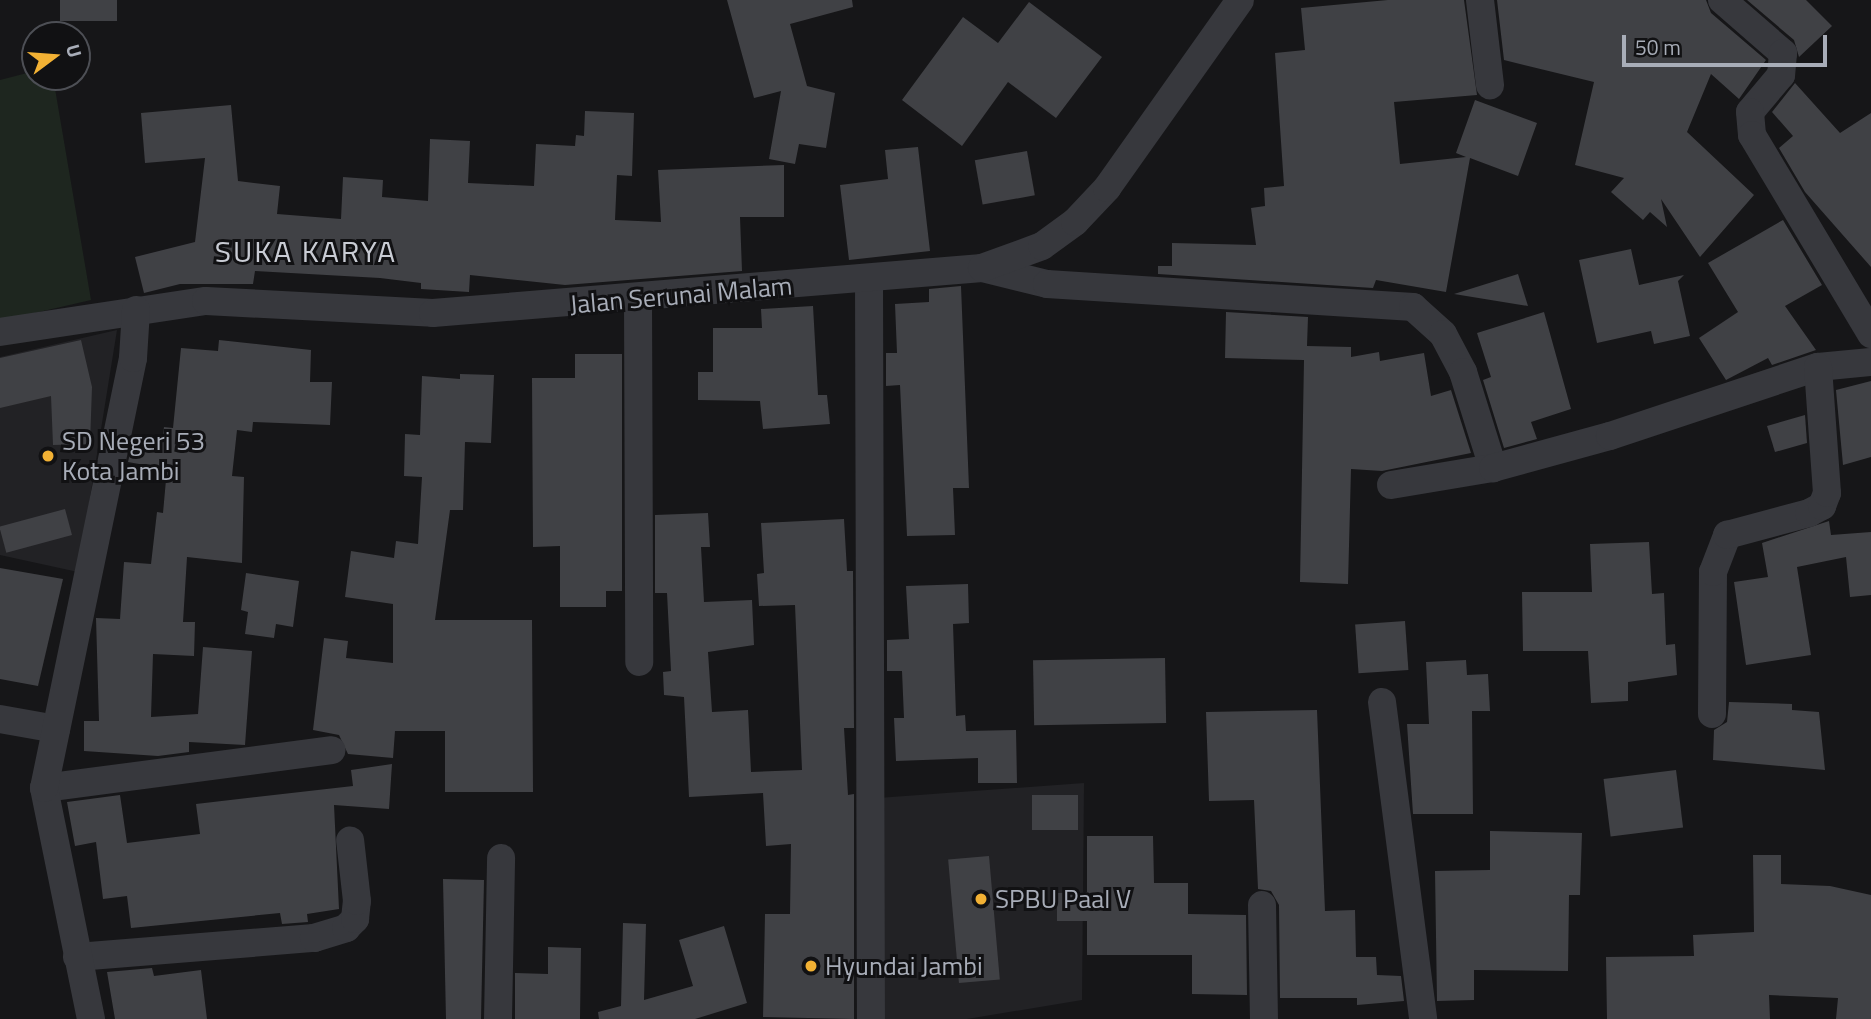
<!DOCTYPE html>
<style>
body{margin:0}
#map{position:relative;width:1871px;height:1019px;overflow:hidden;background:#161618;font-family:"Titillium Web",sans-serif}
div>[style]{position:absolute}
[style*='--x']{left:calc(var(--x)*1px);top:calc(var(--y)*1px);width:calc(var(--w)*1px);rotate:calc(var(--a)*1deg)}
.built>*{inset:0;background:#222225}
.green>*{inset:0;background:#1e261f}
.building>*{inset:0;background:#404145;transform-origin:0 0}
.minor>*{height:28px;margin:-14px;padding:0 14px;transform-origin:14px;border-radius:14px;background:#37383d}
.dots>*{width:19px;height:19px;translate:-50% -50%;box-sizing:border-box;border:4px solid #111113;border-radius:50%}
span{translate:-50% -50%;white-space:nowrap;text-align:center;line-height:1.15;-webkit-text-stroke:6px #111113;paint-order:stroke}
.street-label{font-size:26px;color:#a8adb8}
.poi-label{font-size:26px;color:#a8adb8}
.left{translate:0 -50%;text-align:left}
.quarter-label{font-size:30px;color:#c9ccd4;letter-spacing:2px}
.north{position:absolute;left:21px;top:21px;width:70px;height:70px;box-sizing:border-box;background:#111113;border:2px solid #4d4f55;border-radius:50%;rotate:74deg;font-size:19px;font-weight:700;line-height:28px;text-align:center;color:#a8adb8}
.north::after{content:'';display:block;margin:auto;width:24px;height:32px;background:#f2b134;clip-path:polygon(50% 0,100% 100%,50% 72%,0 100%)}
.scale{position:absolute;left:1622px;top:35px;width:205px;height:32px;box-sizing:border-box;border:4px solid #a8adb8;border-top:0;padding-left:9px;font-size:21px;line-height:24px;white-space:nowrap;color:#a8adb8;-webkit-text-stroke:5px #111113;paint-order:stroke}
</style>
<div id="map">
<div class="built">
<div style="clip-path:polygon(117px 330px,78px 572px,0 555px,0 357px)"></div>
<div style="clip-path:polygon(1084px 783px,1082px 1000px,967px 1019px,882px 1019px,878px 798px)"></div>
</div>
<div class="green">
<div style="clip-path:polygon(35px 71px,35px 77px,53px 77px,91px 300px,0 321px,0 80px)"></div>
</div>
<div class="building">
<div style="left:60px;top:0;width:57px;height:21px"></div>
<div style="clip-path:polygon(727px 0,852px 0,853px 7px,790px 24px,807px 86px,835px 93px,826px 148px,799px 144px,795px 164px,769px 159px,781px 91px,754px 98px)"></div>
<div style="clip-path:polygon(1388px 0,1464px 0,1477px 95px,1394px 102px,1400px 164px,1466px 157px,1456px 153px,1475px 100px,1537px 123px,1518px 176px,1470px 158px,1446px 292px,1376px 280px,1373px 288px,1158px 274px,1158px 266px,1172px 266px,1172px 243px,1256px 245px,1251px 208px,1265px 206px,1264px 188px,1284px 186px,1275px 53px,1305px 50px,1301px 8px)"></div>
<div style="clip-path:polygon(1497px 0,1706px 0,1711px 13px,1766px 60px,1739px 99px,1711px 74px,1687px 132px,1754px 195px,1700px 257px,1661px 199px,1667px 227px,1650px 212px,1643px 220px,1611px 192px,1624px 178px,1575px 165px,1594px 82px,1504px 60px)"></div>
<div style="clip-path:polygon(1747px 0,1806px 0,1832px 26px,1799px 57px,1794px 40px)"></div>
<div style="clip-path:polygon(1029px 2px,1102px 57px,1056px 118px,1008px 82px,962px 146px,902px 100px,963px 17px,998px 43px)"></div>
<div style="clip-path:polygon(1795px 83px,1840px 133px,1871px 113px,1871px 267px,1805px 192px,1779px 148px,1793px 136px,1772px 112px)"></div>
<div style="clip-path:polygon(231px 105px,238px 181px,280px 186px,277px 214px,341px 219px,343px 177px,383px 180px,382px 197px,428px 201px,430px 139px,470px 141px,468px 183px,534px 186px,536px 144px,575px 146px,576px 135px,584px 136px,585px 111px,634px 113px,632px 176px,617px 175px,615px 220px,661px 222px,658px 170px,784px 165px,784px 217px,740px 217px,742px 271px,565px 285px,470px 275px,469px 292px,421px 289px,421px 283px,380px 278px,255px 271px,253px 284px,180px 284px,144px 293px,135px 257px,195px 242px,205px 158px,145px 163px,141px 113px)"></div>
<div style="clip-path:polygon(918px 147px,930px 251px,849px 260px,840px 185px,888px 179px,885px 150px)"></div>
<div style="left:1027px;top:151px;width:45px;height:53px;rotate:80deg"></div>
<div style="clip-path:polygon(1783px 220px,1822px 285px,1785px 306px,1816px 350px,1772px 365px,1768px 358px,1726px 380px,1699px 338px,1738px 312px,1708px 263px)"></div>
<div style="clip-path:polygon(1631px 249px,1639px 285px,1684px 275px,1678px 281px,1690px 336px,1654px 344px,1651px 331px,1597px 343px,1579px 260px)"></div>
<div style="clip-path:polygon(1518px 274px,1528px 306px,1454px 294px)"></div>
<div style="clip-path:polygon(961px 286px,969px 488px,953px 488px,955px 535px,907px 536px,900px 385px,886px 386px,886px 353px,897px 353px,895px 304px,929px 302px,929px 289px)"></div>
<div style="clip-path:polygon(813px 306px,818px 395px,827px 395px,830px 424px,763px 429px,760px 401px,698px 400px,698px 372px,713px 372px,713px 328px,762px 328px,761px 309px)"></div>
<div style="clip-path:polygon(1226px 312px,1308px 317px,1307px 346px,1351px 347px,1351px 357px,1379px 352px,1380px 361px,1424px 353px,1431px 396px,1451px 390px,1471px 453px,1382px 471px,1351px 469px,1348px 584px,1300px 582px,1304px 360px,1225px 358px)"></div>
<div style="clip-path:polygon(1544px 312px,1571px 409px,1531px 422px,1537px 439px,1504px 448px,1483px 380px,1491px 377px,1477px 333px)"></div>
<div style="clip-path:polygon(81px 340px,92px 387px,90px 444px,53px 445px,51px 396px,0 408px,0 358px)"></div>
<div style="clip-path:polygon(219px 340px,311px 350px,310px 382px,332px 382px,330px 425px,253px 422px,252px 432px,237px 430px,232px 476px,244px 477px,242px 563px,187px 557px,183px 622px,195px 622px,194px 656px,153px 654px,151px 717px,198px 714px,203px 647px,252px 651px,245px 745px,189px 742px,189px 752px,158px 756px,84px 751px,84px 721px,99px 721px,96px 618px,120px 619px,124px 562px,151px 564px,157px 512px,163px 513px,167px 469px,128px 462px,134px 436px,162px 441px,164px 427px,173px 428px,181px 348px,218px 351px)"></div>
<div style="clip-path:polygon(575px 354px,622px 354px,622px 591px,606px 591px,606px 607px,560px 607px,560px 546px,533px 547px,532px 378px,575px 378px)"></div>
<div style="clip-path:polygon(460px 374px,494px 375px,491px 443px,465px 442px,463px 510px,450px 510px,435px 620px,532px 620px,533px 792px,445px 792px,445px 731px,395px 731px,393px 758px,348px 754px,339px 735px,313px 730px,324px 638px,348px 641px,346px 658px,393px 663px,393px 604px,345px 597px,351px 551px,394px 558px,396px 541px,418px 544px,422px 477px,404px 476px,405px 434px,420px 435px,422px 376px,460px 379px)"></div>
<div style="clip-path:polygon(1871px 381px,1871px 457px,1843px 465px,1836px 390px)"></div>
<div style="clip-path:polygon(1805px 415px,1807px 443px,1775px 452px,1767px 426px)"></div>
<div style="left:65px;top:509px;width:27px;height:68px;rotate:75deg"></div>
<div style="clip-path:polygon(708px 513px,710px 547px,701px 547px,704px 602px,752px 600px,754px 645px,708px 652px,712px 712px,748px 710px,751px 772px,802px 770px,795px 605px,759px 606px,757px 574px,764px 573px,761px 523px,844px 519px,847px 571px,853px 571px,854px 728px,844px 728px,848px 795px,854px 794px,854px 1019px,763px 1017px,765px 914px,790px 914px,791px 844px,766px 846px,763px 793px,689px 797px,684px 697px,664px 695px,663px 672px,671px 671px,667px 593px,655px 593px,655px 515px)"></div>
<div style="clip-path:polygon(1829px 521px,1831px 535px,1871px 532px,1871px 595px,1850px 597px,1846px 557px,1797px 567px,1811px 655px,1746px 665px,1734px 582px,1768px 577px,1762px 543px)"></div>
<div style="clip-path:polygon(1649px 542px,1652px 594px,1664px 593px,1666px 645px,1675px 644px,1677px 675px,1628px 682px,1628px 701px,1591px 703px,1588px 651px,1523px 651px,1522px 592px,1592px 592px,1590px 544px)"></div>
<div style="clip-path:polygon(0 568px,63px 579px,38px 686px,0 679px)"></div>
<div style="clip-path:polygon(246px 573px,299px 581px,293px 627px,276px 624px,274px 638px,245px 634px,248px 612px,241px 610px)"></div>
<div style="clip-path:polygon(968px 584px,969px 623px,953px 624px,956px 716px,965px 715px,966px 731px,1016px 730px,1017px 783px,978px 783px,978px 758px,896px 761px,894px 718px,904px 718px,902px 671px,887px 671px,887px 640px,909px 639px,906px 586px)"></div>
<div style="left:1405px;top:621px;width:49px;height:50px;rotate:86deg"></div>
<div style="left:1165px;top:658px;width:65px;height:132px;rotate:89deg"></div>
<div style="clip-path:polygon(1466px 660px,1467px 675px,1488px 674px,1490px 711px,1472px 711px,1473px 814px,1413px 814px,1407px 724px,1429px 724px,1426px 662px)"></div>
<div style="clip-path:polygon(1729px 702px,1792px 704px,1792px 710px,1819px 712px,1825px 770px,1713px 760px,1714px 730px,1727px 722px)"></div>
<div style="clip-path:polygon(1317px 710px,1325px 911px,1355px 910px,1356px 957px,1376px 957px,1377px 975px,1401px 976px,1404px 1001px,1357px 1005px,1357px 998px,1280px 998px,1279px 905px,1271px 891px,1258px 889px,1254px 800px,1209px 801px,1206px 712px)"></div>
<div style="clip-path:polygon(392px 764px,389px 809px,334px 805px,339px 909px,307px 914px,308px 922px,282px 924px,280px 913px,131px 928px,127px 896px,103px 899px,96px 842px,75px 846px,67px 802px,120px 795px,127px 843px,200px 834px,196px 804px,353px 786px,351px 770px)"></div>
<div style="left:1676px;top:770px;width:58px;height:73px;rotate:83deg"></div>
<div style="left:1078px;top:795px;width:35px;height:46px;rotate:90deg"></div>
<div style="clip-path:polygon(1490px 831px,1582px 833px,1580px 895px,1569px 895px,1568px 971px,1474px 970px,1474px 1000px,1437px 1001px,1435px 871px,1490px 870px)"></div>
<div style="clip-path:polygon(1087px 836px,1153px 836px,1154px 883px,1188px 883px,1188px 914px,1246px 915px,1247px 995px,1192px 994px,1192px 955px,1087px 955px,1087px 921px,1057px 921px,1057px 893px,1087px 892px)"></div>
<div style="clip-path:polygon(1753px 855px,1781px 855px,1781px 884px,1830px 886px,1871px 895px,1871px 1019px,1836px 1019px,1838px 998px,1769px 995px,1770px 1019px,1607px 1019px,1606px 957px,1694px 956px,1693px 935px,1754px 932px)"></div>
<div style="left:989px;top:856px;width:124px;height:41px;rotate:85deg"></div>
<div style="clip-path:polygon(443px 879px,484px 880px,481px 1019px,446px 1019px)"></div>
<div style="clip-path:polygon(623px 923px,646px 924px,644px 1000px,693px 986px,679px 940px,724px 926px,747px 1003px,695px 1019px,599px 1019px,598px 1012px,621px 1006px)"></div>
<div style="clip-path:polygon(548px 947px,581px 948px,580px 1019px,515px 1019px,515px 973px,548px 974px)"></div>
<div style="clip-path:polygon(152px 968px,154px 976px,201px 970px,207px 1019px,115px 1019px,107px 972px)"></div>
</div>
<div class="minor">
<div style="--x:1480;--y:0;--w:86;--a:83.3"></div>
<div style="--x:1722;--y:0;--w:81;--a:41"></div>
<div style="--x:1783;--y:53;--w:22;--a:95"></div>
<div style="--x:1781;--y:75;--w:48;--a:130"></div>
<div style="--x:1750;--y:112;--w:23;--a:85"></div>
<div style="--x:1752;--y:135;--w:232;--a:59.1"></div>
<div style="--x:982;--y:268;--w:67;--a:13.8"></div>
<div style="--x:1047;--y:284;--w:367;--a:3.6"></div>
<div style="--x:1413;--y:307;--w:40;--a:42"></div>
<div style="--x:1443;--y:334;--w:43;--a:62.2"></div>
<div style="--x:1463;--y:372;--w:101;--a:72.6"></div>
<div style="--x:869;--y:279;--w:740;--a:89.85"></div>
<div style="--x:638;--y:299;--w:363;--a:89.8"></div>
<div style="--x:0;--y:332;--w:208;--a:-8.6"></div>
<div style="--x:206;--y:301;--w:227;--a:3"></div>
<div style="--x:433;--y:313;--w:551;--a:-4.69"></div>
<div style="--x:982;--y:268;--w:64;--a:-20.1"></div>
<div style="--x:1042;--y:246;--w:41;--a:-36"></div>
<div style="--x:1075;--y:222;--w:47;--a:-46.7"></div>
<div style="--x:1107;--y:188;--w:230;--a:-54.7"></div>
<div style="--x:1391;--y:485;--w:103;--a:-9.5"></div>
<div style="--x:1493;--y:468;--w:121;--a:-15.3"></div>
<div style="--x:1610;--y:436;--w:219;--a:-18.4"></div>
<div style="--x:1818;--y:367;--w:53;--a:-5.4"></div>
<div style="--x:1382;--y:702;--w:320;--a:82.6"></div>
<div style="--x:1712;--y:714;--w:142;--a:-89.6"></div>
<div style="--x:1713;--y:572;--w:40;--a:-69"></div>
<div style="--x:1727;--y:535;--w:85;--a:-15"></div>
<div style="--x:1809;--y:513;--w:15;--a:-28"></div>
<div style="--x:1822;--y:506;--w:14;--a:-69"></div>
<div style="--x:1827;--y:493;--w:126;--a:-94.1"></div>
<div style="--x:0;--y:719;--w:57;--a:10.1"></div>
<div style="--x:44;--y:788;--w:290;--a:-7.5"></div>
<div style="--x:1262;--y:905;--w:114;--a:89"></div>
<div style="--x:77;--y:957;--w:238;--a:-4.6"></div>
<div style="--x:314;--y:938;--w:34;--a:-17"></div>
<div style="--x:346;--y:928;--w:13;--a:-45"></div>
<div style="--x:355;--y:919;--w:18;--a:-84"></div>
<div style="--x:357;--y:901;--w:61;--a:-96.5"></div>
<div style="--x:91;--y:1019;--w:236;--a:-101.5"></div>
<div style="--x:44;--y:788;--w:439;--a:-78.3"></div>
<div style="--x:133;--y:358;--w:48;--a:-86.4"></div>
<div style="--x:498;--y:1019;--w:161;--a:-88.9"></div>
</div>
<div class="dots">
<div style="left:48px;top:456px;background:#f2b134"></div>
<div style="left:981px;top:899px;background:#f2b134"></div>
<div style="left:811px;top:966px;background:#f2b134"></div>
</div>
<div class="street-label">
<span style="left:681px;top:295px;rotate:-5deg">Jalan Serunai Malam</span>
</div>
<div class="poi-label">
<span class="left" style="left:62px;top:456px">SD Negeri 53<br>Kota Jambi</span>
<span class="left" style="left:995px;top:899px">SPBU Paal V</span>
<span class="left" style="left:825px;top:966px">Hyundai Jambi</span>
</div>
<div class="quarter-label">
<span style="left:306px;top:251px">SUKA KARYA</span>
</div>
<div class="north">U</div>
<div class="scale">50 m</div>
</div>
